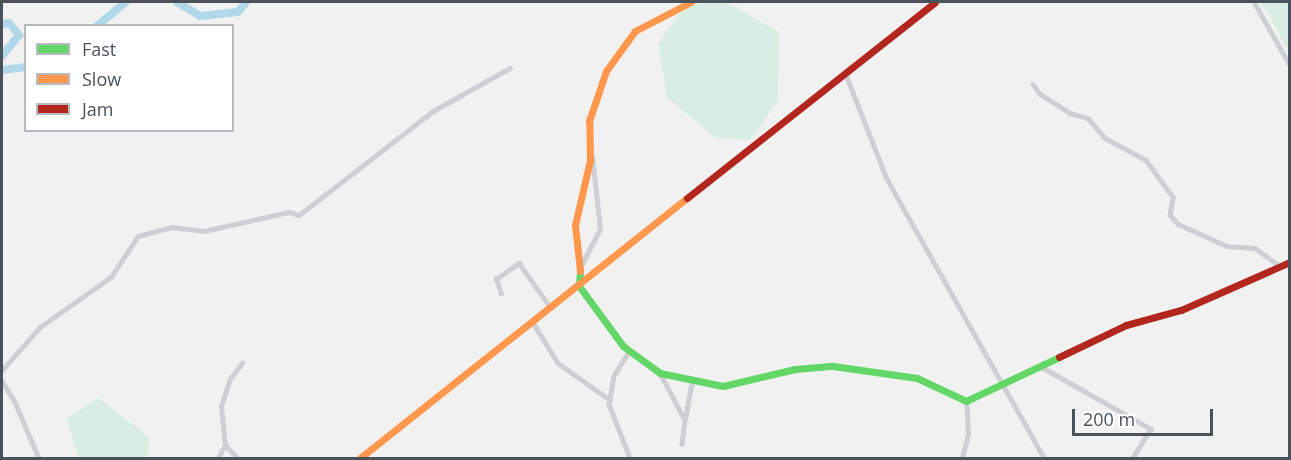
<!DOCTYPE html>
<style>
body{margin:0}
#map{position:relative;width:1291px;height:460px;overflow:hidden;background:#f1f1f1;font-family:"Open Sans",sans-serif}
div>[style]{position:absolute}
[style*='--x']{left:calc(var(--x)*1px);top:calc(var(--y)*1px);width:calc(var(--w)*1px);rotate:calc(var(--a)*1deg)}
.green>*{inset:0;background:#d8eee2}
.river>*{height:8px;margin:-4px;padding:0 4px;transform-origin:4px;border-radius:4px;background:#b1d8e8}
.street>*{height:4.5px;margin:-2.25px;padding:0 2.25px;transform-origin:2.25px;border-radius:2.25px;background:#cdcfd2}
.fast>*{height:7px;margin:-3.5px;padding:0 3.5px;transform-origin:3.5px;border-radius:3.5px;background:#63d668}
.slow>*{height:7px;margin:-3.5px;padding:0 3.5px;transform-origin:3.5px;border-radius:3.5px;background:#ff974d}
.jam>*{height:7px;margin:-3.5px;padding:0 3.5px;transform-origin:3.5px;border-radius:3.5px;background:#b3261e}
span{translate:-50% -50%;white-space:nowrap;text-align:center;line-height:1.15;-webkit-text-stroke:4.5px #fff;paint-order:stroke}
.frame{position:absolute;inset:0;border:3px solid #4a525c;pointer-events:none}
.legend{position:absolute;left:24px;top:24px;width:210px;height:108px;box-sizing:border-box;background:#fff;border:2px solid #b7babe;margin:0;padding:8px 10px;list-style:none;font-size:18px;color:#4a525c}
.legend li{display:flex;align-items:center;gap:12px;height:30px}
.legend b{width:30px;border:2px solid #b7babe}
.scale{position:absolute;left:1072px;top:409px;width:141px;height:27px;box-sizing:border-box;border:3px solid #4a525c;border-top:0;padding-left:8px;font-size:18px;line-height:21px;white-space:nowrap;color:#4a525c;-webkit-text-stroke:4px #fff;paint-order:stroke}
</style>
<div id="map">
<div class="green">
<div style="clip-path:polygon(701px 2px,726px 2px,779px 32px,778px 101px,750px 140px,714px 137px,667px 97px,658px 44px,680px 13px)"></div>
<div style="clip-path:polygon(1258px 2px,1289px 2px,1289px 53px,1267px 11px)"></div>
<div style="clip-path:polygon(98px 398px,149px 437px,149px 454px,142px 458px,79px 458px,66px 419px)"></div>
</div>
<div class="river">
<div style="--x:177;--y:2;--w:27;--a:31"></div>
<div style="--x:200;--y:16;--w:38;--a:-6"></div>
<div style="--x:238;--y:12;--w:13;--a:-51"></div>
<div style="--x:2;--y:24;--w:7;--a:-8"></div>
<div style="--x:9;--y:23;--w:16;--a:50"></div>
<div style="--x:19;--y:35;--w:27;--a:129"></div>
<div style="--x:97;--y:26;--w:38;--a:-40"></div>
<div style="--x:2;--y:70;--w:24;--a:-7"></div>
</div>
<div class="street">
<div style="--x:1254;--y:2;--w:73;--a:60.3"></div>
<div style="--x:845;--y:72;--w:115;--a:68.6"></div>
<div style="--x:887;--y:179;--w:320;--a:60.6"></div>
<div style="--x:1033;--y:84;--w:12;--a:55"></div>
<div style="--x:1040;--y:94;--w:36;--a:32"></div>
<div style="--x:1070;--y:113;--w:19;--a:16"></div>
<div style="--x:1088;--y:118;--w:26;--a:50"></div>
<div style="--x:1105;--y:138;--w:47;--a:28.2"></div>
<div style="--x:1146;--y:160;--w:46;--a:53.9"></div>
<div style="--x:1173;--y:197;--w:18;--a:99"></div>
<div style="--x:1170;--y:215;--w:12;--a:48"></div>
<div style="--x:1178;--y:224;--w:54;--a:24.2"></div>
<div style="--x:1227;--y:246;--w:28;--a:4"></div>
<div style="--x:1255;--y:248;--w:31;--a:36"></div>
<div style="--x:582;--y:264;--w:39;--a:-63"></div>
<div style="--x:600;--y:229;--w:72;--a:-96.3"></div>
<div style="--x:501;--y:294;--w:16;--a:-108"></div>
<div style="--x:496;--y:279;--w:28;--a:-35"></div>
<div style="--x:519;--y:263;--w:55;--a:54.6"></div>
<div style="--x:532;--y:321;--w:49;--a:58.2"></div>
<div style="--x:558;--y:363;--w:64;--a:35.4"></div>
<div style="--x:629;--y:352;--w:28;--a:122"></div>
<div style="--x:614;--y:376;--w:28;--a:100"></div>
<div style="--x:609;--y:404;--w:58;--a:68.7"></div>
<div style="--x:1040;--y:366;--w:128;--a:29.6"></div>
<div style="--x:1151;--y:429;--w:34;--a:122"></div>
<div style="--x:2;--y:370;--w:57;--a:-48.5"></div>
<div style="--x:40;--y:327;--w:87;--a:-35.2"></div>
<div style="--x:111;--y:277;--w:49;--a:-56.6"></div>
<div style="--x:138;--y:236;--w:35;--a:-15"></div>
<div style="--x:172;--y:227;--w:32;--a:7"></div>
<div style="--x:204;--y:231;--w:87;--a:-12.6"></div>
<div style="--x:289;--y:212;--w:10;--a:17"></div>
<div style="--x:299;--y:215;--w:170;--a:-37.8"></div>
<div style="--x:433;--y:111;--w:88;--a:-29.2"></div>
<div style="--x:660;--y:373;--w:53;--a:62"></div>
<div style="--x:685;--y:420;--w:24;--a:97"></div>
<div style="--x:2;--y:381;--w:22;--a:58"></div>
<div style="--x:14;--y:400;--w:63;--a:66.7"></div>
<div style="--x:685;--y:420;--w:39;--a:-80"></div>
<div style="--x:225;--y:445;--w:18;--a:45"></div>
<div style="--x:218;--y:458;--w:15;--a:-62"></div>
<div style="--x:225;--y:445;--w:39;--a:-96"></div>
<div style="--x:221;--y:406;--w:28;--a:-72"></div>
<div style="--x:230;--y:379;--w:20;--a:-53"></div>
<div style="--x:962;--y:458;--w:25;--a:-76"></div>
<div style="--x:968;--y:434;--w:33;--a:-93"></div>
</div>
<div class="fast">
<div style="--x:580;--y:271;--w:15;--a:94"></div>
<div style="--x:579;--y:286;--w:74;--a:53.7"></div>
<div style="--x:623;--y:346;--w:46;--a:36.1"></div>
<div style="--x:660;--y:373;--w:64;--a:11.7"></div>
<div style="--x:723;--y:386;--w:74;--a:-13.3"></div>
<div style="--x:795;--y:369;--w:38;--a:-5"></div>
<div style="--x:833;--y:366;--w:85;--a:8.1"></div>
<div style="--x:917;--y:378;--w:54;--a:25.1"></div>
<div style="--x:966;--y:401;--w:103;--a:-25.3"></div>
</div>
<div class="slow">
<div style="--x:580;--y:271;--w:46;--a:-96.2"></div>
<div style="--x:575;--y:225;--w:67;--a:-77"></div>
<div style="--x:590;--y:160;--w:39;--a:-91"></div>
<div style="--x:589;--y:121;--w:53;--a:-71.2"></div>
<div style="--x:606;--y:71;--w:49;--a:-54.1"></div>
<div style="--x:635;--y:31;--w:63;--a:-27.4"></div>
<div style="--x:360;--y:458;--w:418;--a:-38.5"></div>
</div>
<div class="jam">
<div style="--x:687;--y:198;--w:316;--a:-38.3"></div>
<div style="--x:1059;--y:357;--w:74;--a:-25.5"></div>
<div style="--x:1126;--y:325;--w:57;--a:-15.3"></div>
<div style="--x:1181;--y:310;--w:119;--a:-23.8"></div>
</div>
<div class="frame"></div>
<ul class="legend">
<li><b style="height:8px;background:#63d668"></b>Fast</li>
<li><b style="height:8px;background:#ff974d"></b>Slow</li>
<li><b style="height:8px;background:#b3261e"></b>Jam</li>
</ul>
<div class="scale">200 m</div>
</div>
